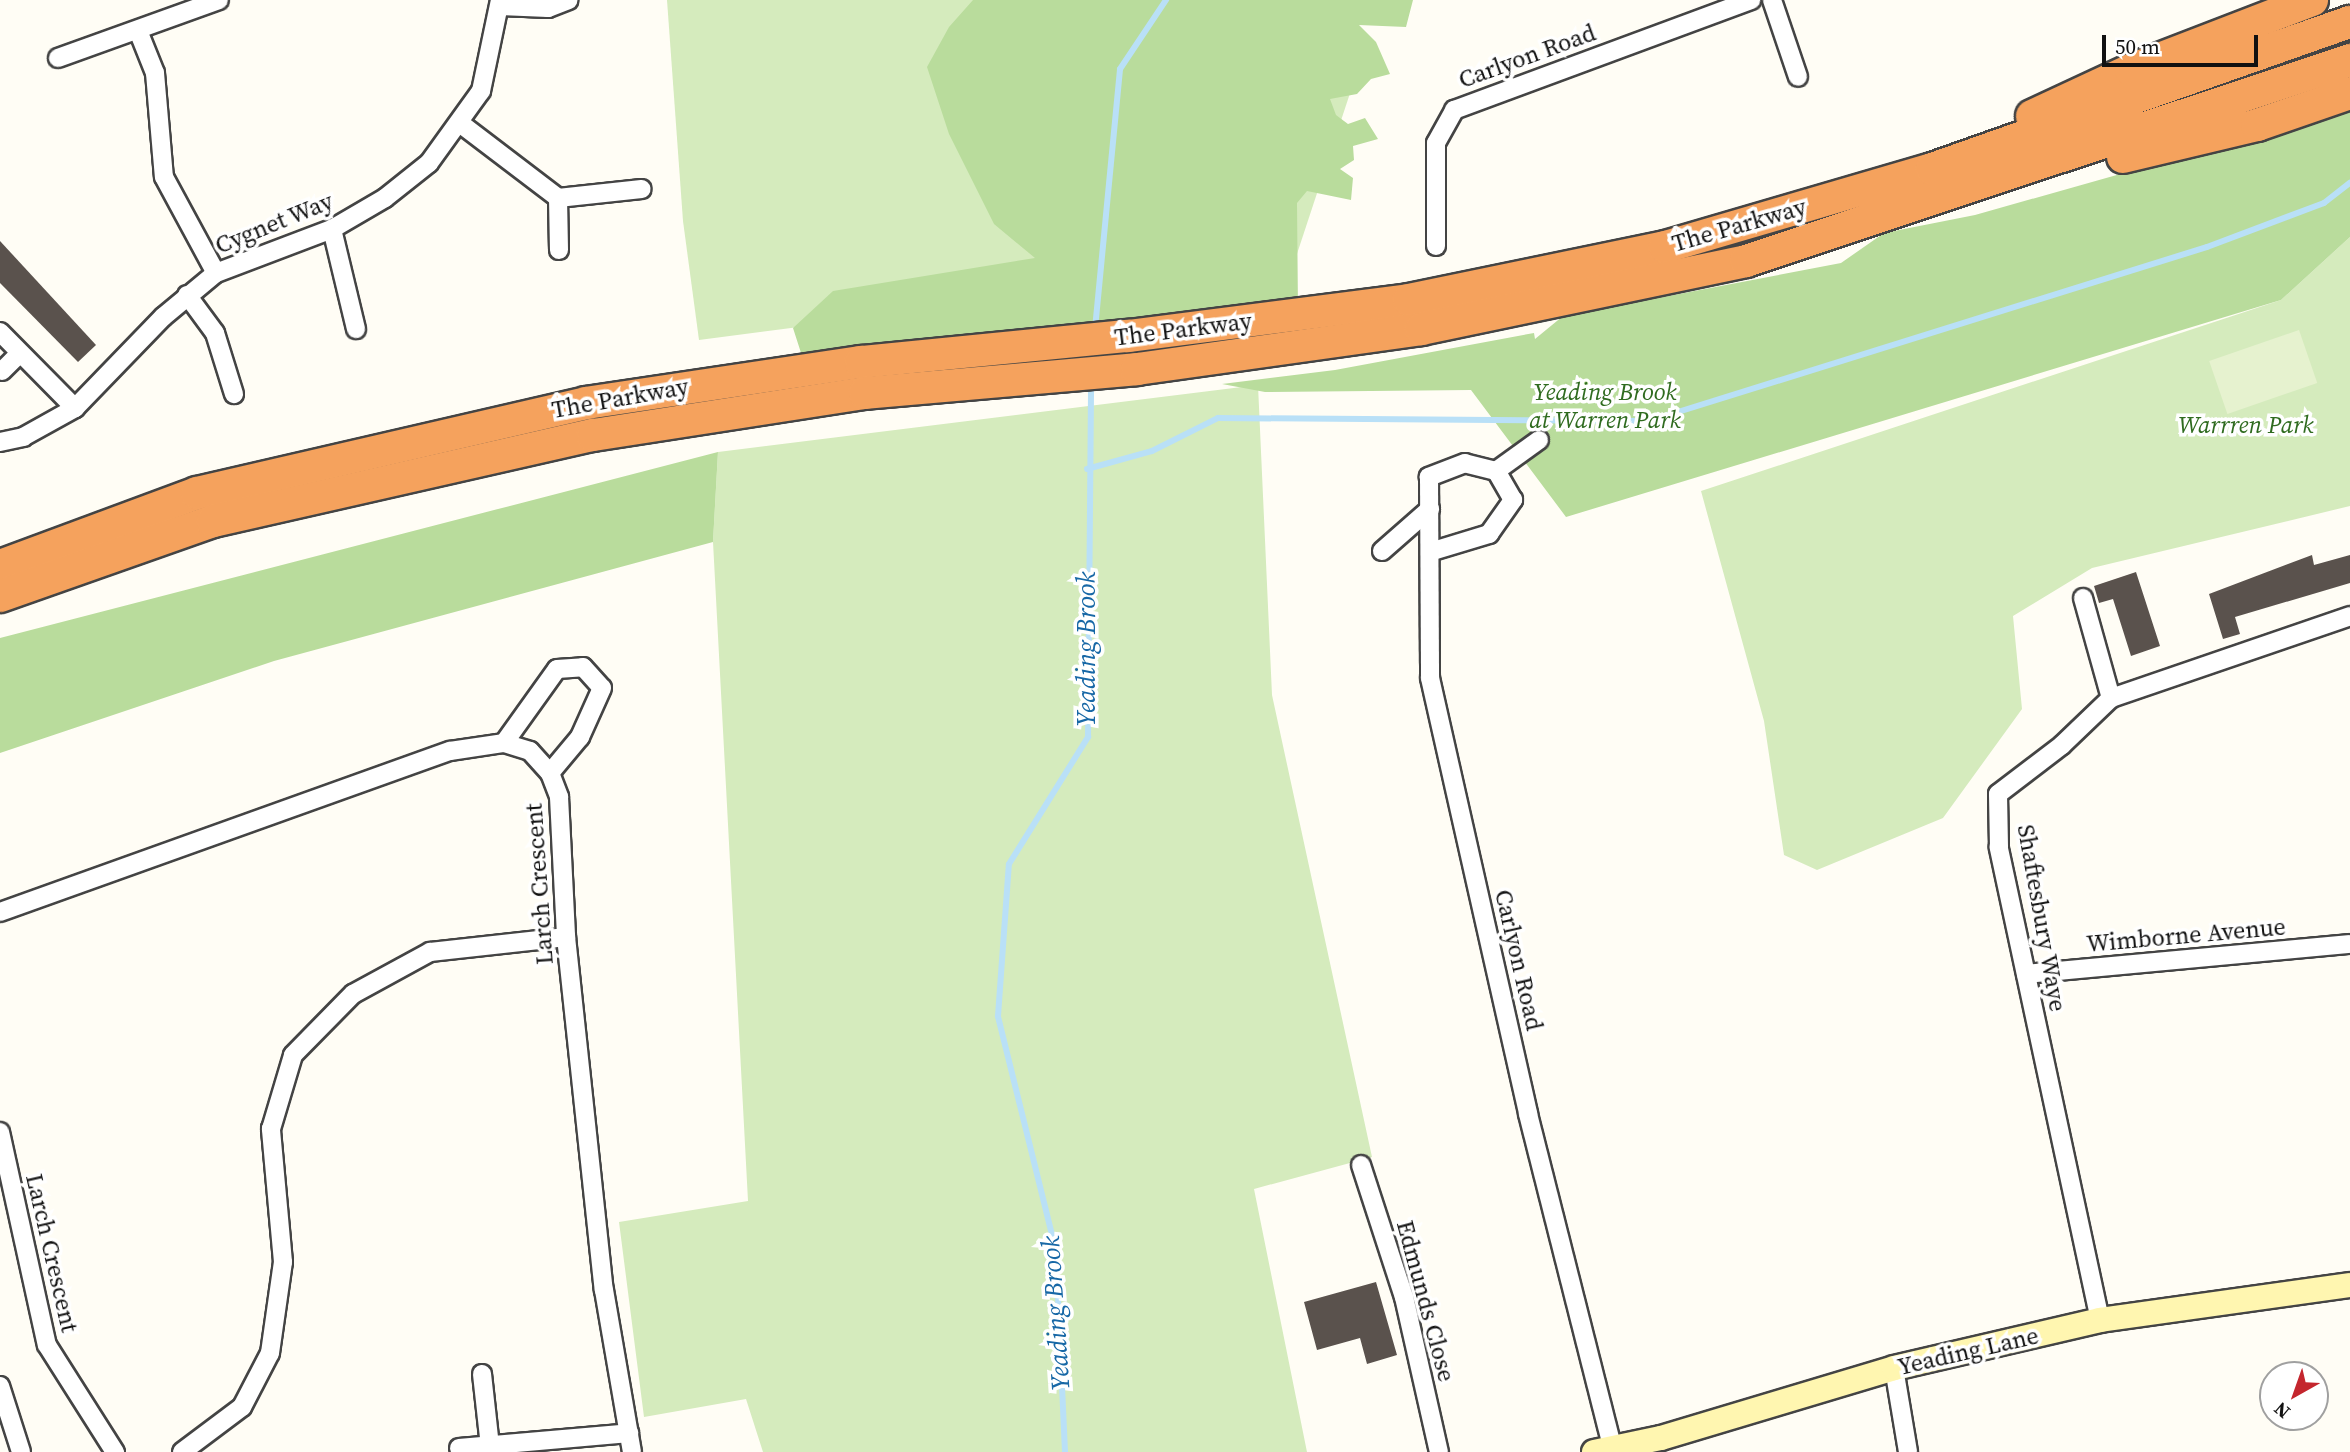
<!DOCTYPE html>
<style>
body{margin:0}
#map{position:relative;width:2350px;height:1452px;overflow:hidden;background:#fffdf5;font-family:"Source Serif 4",serif}
div>[style]{position:absolute}
[style*='--x']{left:calc(var(--x)*1px);top:calc(var(--y)*1px);width:calc(var(--w)*1px);rotate:calc(var(--a)*1deg)}
.green>*{inset:0;background:#d5ebbd}
.forest>*{inset:0;background:#b9dc9c}
.pitch>*{inset:0;background:#e6f2cf;transform-origin:0 0}
.stream>*{height:6px;margin:-3px;padding:0 3px;transform-origin:3px;border-radius:3px;background:#b9e0f7}
.building>*{inset:0;background:#5a524d}
.roads{filter:drop-shadow(2px 0 #444) drop-shadow(-2px 0 #444) drop-shadow(0 2px #444) drop-shadow(0 -2px #444)}
.street>*{height:18px;margin:-9px;padding:0 9px;transform-origin:9px;border-radius:9px;background:#fff}
.secondary>*{height:24px;margin:-12px;padding:0 12px;transform-origin:12px;border-radius:12px;background:#fff6b0}
.highway>*{height:32px;margin:-16px;padding:0 16px;transform-origin:16px;border-radius:16px;background:#f5a25d}
span{translate:-50% -50%;white-space:nowrap;text-align:center;line-height:1.15;-webkit-text-stroke:7px #fff;paint-order:stroke}
.street-label{font-size:24px;color:#111}
.park-label{font-size:24px;color:#2f6b1f;font-style:italic}
.water-label{font-size:26px;color:#1768a6;font-style:italic}
.north{position:absolute;left:2259px;top:1361px;width:70px;height:70px;box-sizing:border-box;background:#fff;border:2px solid #a0a0a0;border-radius:50%;rotate:220deg;font-size:19px;font-weight:700;line-height:28px;text-align:center;color:#111}
.north::after{content:'';display:block;margin:auto;width:24px;height:32px;background:#c4262e;clip-path:polygon(50% 0,100% 100%,50% 72%,0 100%)}
.scale{position:absolute;left:2102px;top:35px;width:156px;height:32px;box-sizing:border-box;border:4px solid #111;border-top:0;padding-left:9px;font-size:21px;line-height:24px;white-space:nowrap;color:#111;-webkit-text-stroke:5px #fff;paint-order:stroke}
</style>
<div id="map">
<div class="green">
<div style="clip-path:polygon(667px 0,1338px 0,1356px 75px,1294px 263px,699px 340px,683px 221px)"></div>
<div style="clip-path:polygon(2350px 237px,2350px 506px,2092px 568px,2013px 616px,2022px 709px,1943px 818px,1817px 870px,1784px 855px,1764px 721px,1701px 491px,2281px 300px)"></div>
<div style="clip-path:polygon(1258px 385px,1272px 695px,1372px 1157px,1254px 1189px,1307px 1452px,763px 1452px,746px 1399px,644px 1417px,619px 1222px,748px 1201px,713px 542px,718px 452px)"></div>
</div>
<div class="forest">
<div style="clip-path:polygon(973px 0,1413px 0,1406px 27px,1359px 25px,1376px 42px,1390px 74px,1371px 79px,1357px 94px,1330px 99px,1336px 115px,1348px 124px,1365px 118px,1378px 139px,1353px 146px,1354px 160px,1340px 169px,1353px 178px,1351px 200px,1307px 191px,1297px 203px,1298px 310px,802px 356px,793px 328px,833px 291px,1035px 258px,994px 224px,949px 134px,927px 67px,949px 27px)"></div>
<div style="clip-path:polygon(2350px 109px,2350px 237px,2281px 300px,1566px 517px,1471px 390px,1265px 392px,1222px 384px,1335px 370px,1534px 333px,1535px 339px,1563px 316px,1841px 263px,1884px 233px,1975px 215px)"></div>
<div style="clip-path:polygon(718px 452px,713px 542px,274px 661px,0 753px,0 638px)"></div>
</div>
<div class="pitch">
<div style="left:2299px;top:330px;width:56px;height:95px;rotate:71deg"></div>
</div>
<div class="stream">
<div style="--x:1095;--y:329;--w:261;--a:-84.5"></div>
<div style="--x:1120;--y:69;--w:83;--a:-56.3"></div>
<div style="--x:1087;--y:469;--w:67;--a:-15.5"></div>
<div style="--x:1152;--y:451;--w:74;--a:-26.6"></div>
<div style="--x:1218;--y:418;--w:431;--a:0.4"></div>
<div style="--x:1649;--y:421;--w:584;--a:-17.32"></div>
<div style="--x:2207;--y:247;--w:125;--a:-20.6"></div>
<div style="--x:2324;--y:203;--w:33;--a:-38"></div>
<div style="--x:1065;--y:1452;--w:201;--a:-92.6"></div>
<div style="--x:1056;--y:1251;--w:242;--a:-103.9"></div>
<div style="--x:998;--y:1016;--w:152;--a:-85.9"></div>
<div style="--x:1009;--y:864;--w:150;--a:-58.1"></div>
<div style="--x:1088;--y:737;--w:355;--a:-89.5"></div>
</div>
<div class="building">
<div style="clip-path:polygon(0 241px,96px 345px,78px 362px,0 283px)"></div>
<div style="clip-path:polygon(2312px 555px,2314px 565px,2350px 555px,2350px 583px,2235px 617px,2240px 634px,2223px 639px,2209px 594px)"></div>
<div style="clip-path:polygon(2136px 572px,2160px 646px,2131px 656px,2113px 599px,2099px 603px,2094px 586px)"></div>
<div style="clip-path:polygon(1376px 1282px,1397px 1355px,1367px 1364px,1360px 1338px,1317px 1350px,1304px 1302px)"></div>
</div>
<div class="roads">
<div class="street">
<div style="--x:1772;--y:0;--w:81;--a:71.3"></div>
<div style="--x:500;--y:6;--w:48;--a:2.4"></div>
<div style="--x:548;--y:8;--w:22;--a:-21"></div>
<div style="--x:139;--y:33;--w:43;--a:68.2"></div>
<div style="--x:155;--y:73;--w:104;--a:85.1"></div>
<div style="--x:164;--y:177;--w:109;--a:61.6"></div>
<div style="--x:58;--y:58;--w:171;--a:-19.8"></div>
<div style="--x:461;--y:124;--w:122;--a:37.3"></div>
<div style="--x:558;--y:198;--w:52;--a:88.9"></div>
<div style="--x:558;--y:198;--w:84;--a:-6.1"></div>
<div style="--x:332;--y:229;--w:103;--a:76.5"></div>
<div style="--x:1436;--y:246;--w:103;--a:-90"></div>
<div style="--x:1436;--y:143;--w:38;--a:-61"></div>
<div style="--x:1454;--y:110;--w:317;--a:-20.3"></div>
<div style="--x:187;--y:295;--w:47;--a:53.6"></div>
<div style="--x:215;--y:333;--w:64;--a:72.7"></div>
<div style="--x:0;--y:332;--w:107;--a:45.4"></div>
<div style="--x:2;--y:371;--w:25;--a:-45"></div>
<div style="--x:0;--y:442;--w:24;--a:-12"></div>
<div style="--x:23;--y:437;--w:60;--a:-29.1"></div>
<div style="--x:75;--y:408;--w:127;--a:-46"></div>
<div style="--x:163;--y:317;--w:69;--a:-39.7"></div>
<div style="--x:216;--y:273;--w:124;--a:-20.8"></div>
<div style="--x:332;--y:229;--w:61;--a:-30.3"></div>
<div style="--x:385;--y:198;--w:56;--a:-38.5"></div>
<div style="--x:429;--y:163;--w:89;--a:-54.2"></div>
<div style="--x:481;--y:91;--w:93;--a:-78.2"></div>
<div style="--x:1496;--y:471;--w:53;--a:-35.8"></div>
<div style="--x:1382;--y:551;--w:64;--a:-41.2"></div>
<div style="--x:1433;--y:551;--w:59;--a:-16.9"></div>
<div style="--x:1489;--y:534;--w:42;--a:-54.8"></div>
<div style="--x:1513;--y:500;--w:34;--a:-120"></div>
<div style="--x:1496;--y:471;--w:32;--a:-166"></div>
<div style="--x:1465;--y:463;--w:39;--a:159"></div>
<div style="--x:1429;--y:477;--w:201;--a:89.7"></div>
<div style="--x:1430;--y:678;--w:447;--a:77.3"></div>
<div style="--x:1528;--y:1114;--w:342;--a:75.8"></div>
<div style="--x:2083;--y:598;--w:104;--a:74.4"></div>
<div style="--x:504;--y:743;--w:91;--a:-54.4"></div>
<div style="--x:557;--y:669;--w:26;--a:-4"></div>
<div style="--x:583;--y:667;--w:28;--a:48"></div>
<div style="--x:602;--y:688;--w:54;--a:114.2"></div>
<div style="--x:580;--y:737;--w:47;--a:129.8"></div>
<div style="--x:0;--y:912;--w:478;--a:-19.7"></div>
<div style="--x:450;--y:751;--w:55;--a:-8.4"></div>
<div style="--x:504;--y:743;--w:27;--a:17"></div>
<div style="--x:530;--y:751;--w:30;--a:48"></div>
<div style="--x:550;--y:773;--w:26;--a:69"></div>
<div style="--x:559;--y:797;--w:140;--a:87.1"></div>
<div style="--x:566;--y:937;--w:355;--a:83.9"></div>
<div style="--x:604;--y:1290;--w:164;--a:80.2"></div>
<div style="--x:2026;--y:974;--w:325;--a:-5.3"></div>
<div style="--x:0;--y:1132;--w:218;--a:77.6"></div>
<div style="--x:47;--y:1345;--w:127;--a:57.6"></div>
<div style="--x:1361;--y:1165;--w:139;--a:72"></div>
<div style="--x:1404;--y:1297;--w:159;--a:77.3"></div>
<div style="--x:2100;--y:1320;--w:484;--a:-102.1"></div>
<div style="--x:1999;--y:847;--w:53;--a:-91.1"></div>
<div style="--x:1998;--y:794;--w:81;--a:-37.4"></div>
<div style="--x:2062;--y:745;--w:68;--a:-43.8"></div>
<div style="--x:2111;--y:698;--w:253;--a:-18.9"></div>
<div style="--x:1894;--y:1368;--w:85;--a:80.5"></div>
<div style="--x:482;--y:1374;--w:73;--a:83.7"></div>
<div style="--x:0;--y:1386;--w:69;--a:72.3"></div>
<div style="--x:459;--y:1448;--w:171;--a:-5"></div>
<div style="--x:182;--y:1452;--w:75;--a:-36.9"></div>
<div style="--x:242;--y:1407;--w:61;--a:-62.6"></div>
<div style="--x:270;--y:1353;--w:92;--a:-81.9"></div>
<div style="--x:283;--y:1262;--w:134;--a:-95.2"></div>
<div style="--x:271;--y:1129;--w:77;--a:-73.4"></div>
<div style="--x:293;--y:1055;--w:86;--a:-45.5"></div>
<div style="--x:353;--y:994;--w:88;--a:-28.6"></div>
<div style="--x:430;--y:952;--w:137;--a:-6.3"></div>
</div>
<div class="secondary">
<div style="--x:1594;--y:1452;--w:68;--a:-11.8"></div>
<div style="--x:1661;--y:1438;--w:243;--a:-16.7"></div>
<div style="--x:1894;--y:1368;--w:212;--a:-13.1"></div>
<div style="--x:2100;--y:1320;--w:252;--a:-8"></div>
</div>
<div class="highway">
<div style="--x:2032;--y:116;--w:109;--a:-24.9"></div>
<div style="--x:2131;--y:70;--w:194;--a:-21.1"></div>
<div style="--x:2123;--y:157;--w:138;--a:-13.4"></div>
<div style="--x:2257;--y:125;--w:98;--a:-19"></div>
<div style="--x:0;--y:566;--w:210;--a:-20.3"></div>
<div style="--x:197;--y:493;--w:399;--a:-13"></div>
<div style="--x:586;--y:403;--w:278;--a:-8.5"></div>
<div style="--x:861;--y:362;--w:268;--a:-5.6"></div>
<div style="--x:1128;--y:336;--w:283;--a:-7.3"></div>
<div style="--x:1409;--y:300;--w:261;--a:-11.7"></div>
<div style="--x:1665;--y:247;--w:278;--a:-16.3"></div>
<div style="--x:1932;--y:169;--w:443;--a:-19.4"></div>
<div style="--x:0;--y:596;--w:226;--a:-19.4"></div>
<div style="--x:213;--y:521;--w:390;--a:-12.8"></div>
<div style="--x:593;--y:435;--w:275;--a:-8.8"></div>
<div style="--x:865;--y:393;--w:273;--a:-5"></div>
<div style="--x:1137;--y:369;--w:287;--a:-8"></div>
<div style="--x:1421;--y:329;--w:332;--a:-11.8"></div>
<div style="--x:1746;--y:261;--w:637;--a:-18.41"></div>
</div>
</div>
<div class="street-label">
<span style="left:1527px;top:56px;rotate:-20deg">Carlyon Road</span>
<span style="left:274px;top:223px;rotate:-22deg">Cygnet Way</span>
<span style="left:1739px;top:225px;rotate:-16deg">The Parkway</span>
<span style="left:1183px;top:329px;rotate:-7deg">The Parkway</span>
<span style="left:620px;top:398px;rotate:-10deg">The Parkway</span>
<span style="left:539px;top:884px;rotate:-94deg">Larch Crescent</span>
<span style="left:2042px;top:918px;rotate:80deg">Shaftesbury Waye</span>
<span style="left:2186px;top:935px;rotate:-5deg">Wimborne Avenue</span>
<span style="left:1519px;top:960px;rotate:77deg">Carlyon Road</span>
<span style="left:52px;top:1253px;rotate:77deg">Larch Crescent</span>
<span style="left:1426px;top:1301px;rotate:75deg">Edmunds Close</span>
<span style="left:1968px;top:1351px;rotate:-13deg">Yeading Lane</span>
</div>
<div class="park-label">
<span style="left:1605px;top:406px">Yeading Brook<br>at Warren Park</span>
<span style="left:2246px;top:425px">Warrren Park</span>
</div>
<div class="water-label">
<span style="left:1087px;top:649px;rotate:-90deg">Yeading Brook</span>
<span style="left:1056px;top:1313px;rotate:-94deg">Yeading Brook</span>
</div>
<div class="north">N</div>
<div class="scale">50 m</div>
</div>
